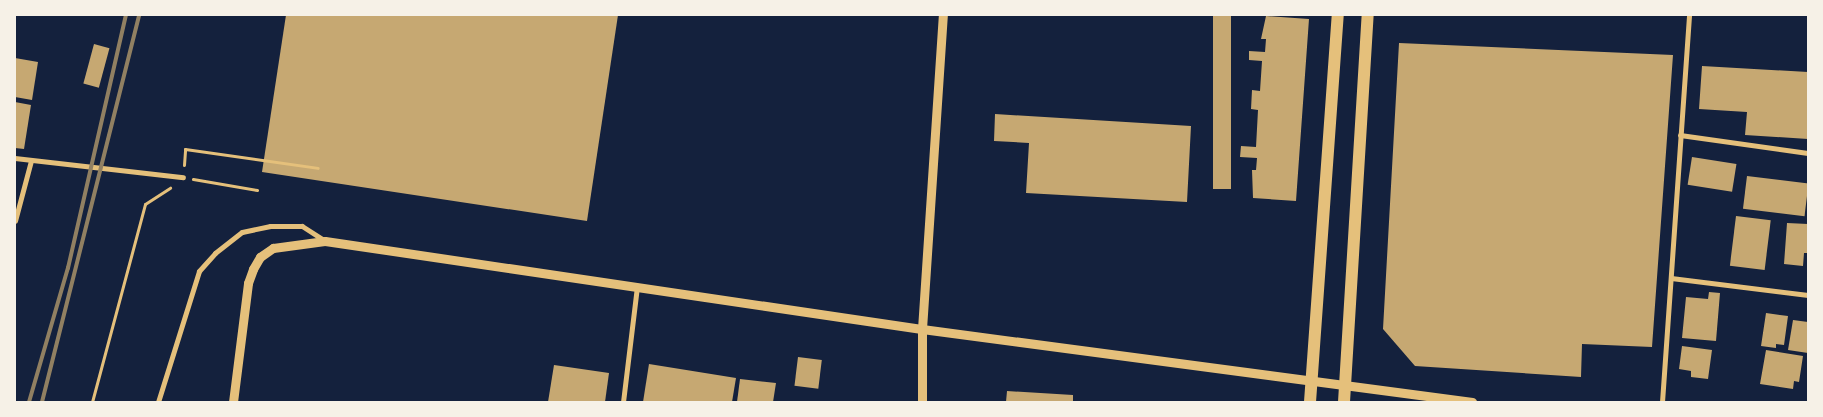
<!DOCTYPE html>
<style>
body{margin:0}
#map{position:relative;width:1823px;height:417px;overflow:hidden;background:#14213d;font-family:Raleway,sans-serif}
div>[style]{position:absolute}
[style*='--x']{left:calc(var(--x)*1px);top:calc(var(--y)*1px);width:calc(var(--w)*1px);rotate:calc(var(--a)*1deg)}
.building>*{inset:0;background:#c6a872;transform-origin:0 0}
.path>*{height:3px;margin:-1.5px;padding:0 1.5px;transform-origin:1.5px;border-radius:1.5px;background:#e5c07b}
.pedestrian>*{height:4.5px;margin:-2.25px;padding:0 2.25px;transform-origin:2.25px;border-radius:2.25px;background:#e5c07b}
.minor>*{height:5px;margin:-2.5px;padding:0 2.5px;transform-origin:2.5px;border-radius:2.5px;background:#e5c07b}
.tertiary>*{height:9px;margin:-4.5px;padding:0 4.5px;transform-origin:4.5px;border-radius:4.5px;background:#e5c07b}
.primary>*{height:12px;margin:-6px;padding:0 6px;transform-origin:6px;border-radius:6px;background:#e5c07b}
.rail>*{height:4px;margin:-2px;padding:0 2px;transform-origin:2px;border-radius:2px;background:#918062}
span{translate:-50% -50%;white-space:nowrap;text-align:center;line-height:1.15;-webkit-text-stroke:4.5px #f6f1e7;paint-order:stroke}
.frame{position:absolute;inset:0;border:16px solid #f6f1e7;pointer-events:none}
</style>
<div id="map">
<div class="building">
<div style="clip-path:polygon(286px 15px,618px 15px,587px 221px,262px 172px)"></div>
<div style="left:1213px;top:15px;width:18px;height:174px"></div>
<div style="clip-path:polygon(1266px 16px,1309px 19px,1296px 201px,1253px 198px,1252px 170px,1256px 170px,1257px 158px,1240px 157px,1241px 146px,1256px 147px,1258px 110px,1251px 109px,1252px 90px,1260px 91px,1262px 61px,1249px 60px,1249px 51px,1265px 52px,1266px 39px,1261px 39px)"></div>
<div style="clip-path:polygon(1399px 43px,1673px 55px,1652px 347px,1582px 344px,1581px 377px,1415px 366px,1383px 329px)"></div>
<div style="left:94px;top:44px;width:16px;height:41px;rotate:15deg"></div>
<div style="clip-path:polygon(15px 58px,38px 62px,32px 100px,15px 97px)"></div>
<div style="clip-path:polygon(1702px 66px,1808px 72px,1808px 139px,1745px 135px,1747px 112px,1699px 109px)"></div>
<div style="clip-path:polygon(15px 102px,31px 105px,24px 149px,15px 148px)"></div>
<div style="clip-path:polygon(995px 114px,1191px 126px,1187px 202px,1026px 193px,1029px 143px,994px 141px)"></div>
<div style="left:1692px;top:157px;width:45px;height:28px;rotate:9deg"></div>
<div style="left:1747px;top:176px;width:62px;height:33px;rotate:7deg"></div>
<div style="left:1736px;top:216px;width:35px;height:50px;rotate:7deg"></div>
<div style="clip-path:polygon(1787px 223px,1808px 224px,1808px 253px,1804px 253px,1803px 266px,1784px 264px)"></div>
<div style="clip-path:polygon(1709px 292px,1720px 293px,1716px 341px,1682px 338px,1686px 297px,1708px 299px)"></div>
<div style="clip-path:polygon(1766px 313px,1788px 316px,1784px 345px,1776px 344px,1776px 348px,1761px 346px)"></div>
<div style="clip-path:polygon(1793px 320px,1808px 322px,1808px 353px,1788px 350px)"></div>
<div style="clip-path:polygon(1682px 346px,1712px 350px,1708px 379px,1691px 377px,1691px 371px,1679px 369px)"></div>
<div style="clip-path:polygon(1766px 350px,1803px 356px,1799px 382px,1794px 381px,1793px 389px,1760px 384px)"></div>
<div style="left:798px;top:357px;width:24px;height:29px;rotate:7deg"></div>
<div style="clip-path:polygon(649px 364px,736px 378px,732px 402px,643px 402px)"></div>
<div style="clip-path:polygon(554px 365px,609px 373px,605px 402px,548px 402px)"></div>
<div style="clip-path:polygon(740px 379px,776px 383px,773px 402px,737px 402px)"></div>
<div style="clip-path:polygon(1007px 391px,1073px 395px,1073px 402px,1006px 402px)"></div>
</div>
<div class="path">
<div style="--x:184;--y:165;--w:16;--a:-86"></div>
<div style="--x:185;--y:149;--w:134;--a:8.1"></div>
<div style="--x:193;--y:179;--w:65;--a:9.8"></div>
<div style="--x:92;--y:402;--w:205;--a:-75"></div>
<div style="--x:145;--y:204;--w:30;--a:-33"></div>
</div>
<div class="pedestrian">
<div style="--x:15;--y:158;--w:169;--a:6.5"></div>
<div style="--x:15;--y:221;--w:62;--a:-75.1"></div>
</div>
<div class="minor">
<div style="--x:1680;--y:135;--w:129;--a:8"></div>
<div style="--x:1671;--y:278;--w:138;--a:7.1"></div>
<div style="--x:158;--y:402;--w:137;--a:-72.6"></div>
<div style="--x:199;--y:271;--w:24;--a:-48"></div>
<div style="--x:215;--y:253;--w:34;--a:-38"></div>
<div style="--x:242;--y:232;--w:29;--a:-12"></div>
<div style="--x:270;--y:226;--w:32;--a:0"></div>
<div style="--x:302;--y:226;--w:27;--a:33"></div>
<div style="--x:623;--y:402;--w:117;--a:-83.1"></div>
<div style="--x:1662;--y:402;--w:388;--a:-86"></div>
</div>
<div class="tertiary">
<div style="--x:233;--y:402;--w:120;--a:-82.8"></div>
<div style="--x:248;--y:283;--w:15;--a:-70"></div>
<div style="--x:253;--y:269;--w:14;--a:-60"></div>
<div style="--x:260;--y:257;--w:16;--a:-35"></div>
<div style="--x:273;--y:248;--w:52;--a:-7.7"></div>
<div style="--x:325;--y:241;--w:603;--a:8.39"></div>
<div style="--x:922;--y:329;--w:555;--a:7.56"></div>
<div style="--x:922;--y:402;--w:73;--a:-90"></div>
<div style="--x:922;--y:329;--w:315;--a:-86.2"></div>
</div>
<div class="primary">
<div style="--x:1310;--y:402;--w:388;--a:-85.9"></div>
<div style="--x:1344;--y:402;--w:388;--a:-86.5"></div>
</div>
<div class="rail">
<div style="--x:29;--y:402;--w:140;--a:-73.8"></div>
<div style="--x:68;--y:268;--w:260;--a:-77.1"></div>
<div style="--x:42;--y:402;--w:399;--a:-75.9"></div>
</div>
<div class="frame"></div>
</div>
